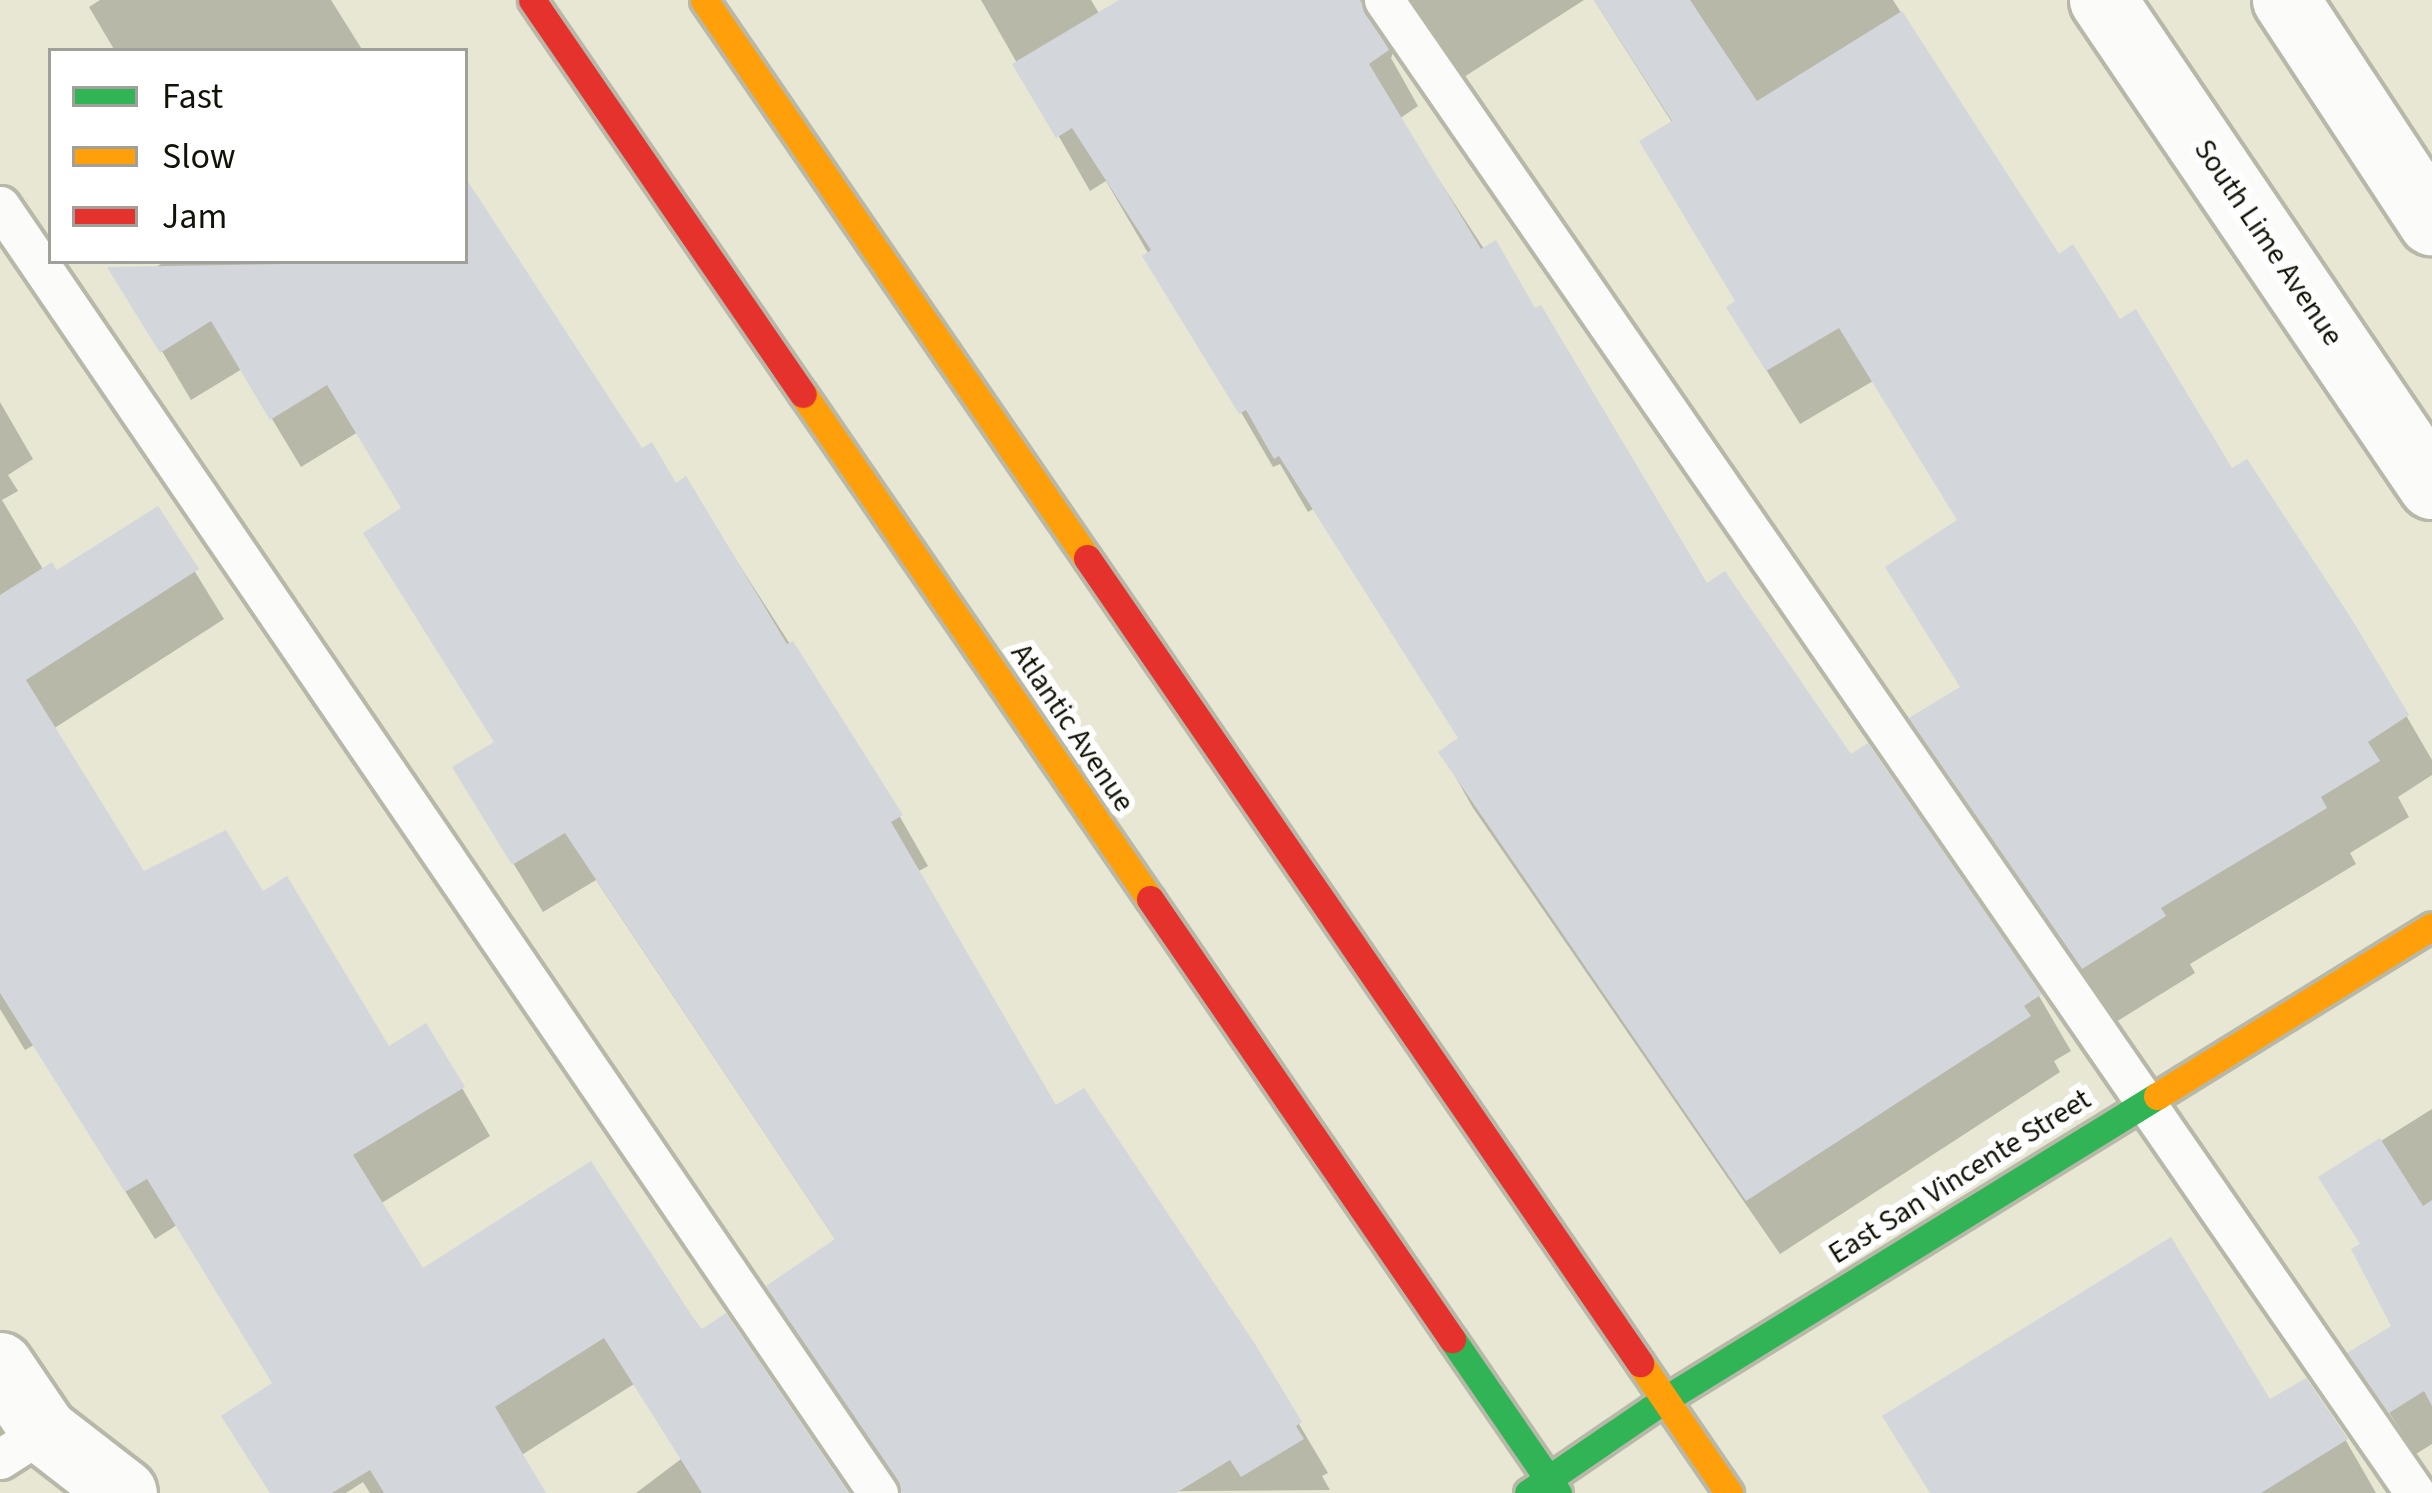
<!DOCTYPE html>
<style>
body{margin:0}
#map{position:relative;width:2432px;height:1493px;overflow:hidden;background:#e7e7d4;font-family:"Source Sans 3",sans-serif}
div>[style]{position:absolute}
[style*='--x']{left:calc(var(--x)*1px);top:calc(var(--y)*1px);width:calc(var(--w)*1px);rotate:calc(var(--a)*1deg)}
.shadow>*{inset:0;background:#0003}
.building>*{inset:0;background:#d3d6db}
.roads{filter:drop-shadow(3px 0 #b8b8a9) drop-shadow(-3px 0 #b8b8a9) drop-shadow(0 3px #b8b8a9) drop-shadow(0 -3px #b8b8a9)}
.lane>*{height:39px;margin:-19.5px;padding:0 19.5px;transform-origin:19.5px;border-radius:19.5px;background:#fbfbf9}
.street>*{height:66px;margin:-33px;padding:0 33px;transform-origin:33px;border-radius:33px;background:#fbfbf9}
.fast>*{height:27px;margin:-13.5px;padding:0 13.5px;transform-origin:13.5px;border-radius:13.5px;background:#30b455}
.slow>*{height:27px;margin:-13.5px;padding:0 13.5px;transform-origin:13.5px;border-radius:13.5px;background:#ff9f0a}
.jam>*{height:27px;margin:-13.5px;padding:0 13.5px;transform-origin:13.5px;border-radius:13.5px;background:#e5322d}
span{translate:-50% -50%;white-space:nowrap;text-align:center;line-height:1.15;-webkit-text-stroke:12px #fff;paint-order:stroke}
.street-label{font-size:30px;color:#121206}
.legend{position:absolute;left:48px;top:48px;width:420px;height:216px;box-sizing:border-box;background:#fff;border:3px solid #a0a09b;margin:0;padding:15px 21px;list-style:none;font-size:36px;color:#121206}
.legend li{display:flex;align-items:center;gap:24px;height:60px}
.legend b{width:60px;border:3px solid #a0a09b}
</style>
<div id="map">
<div class="shadow">
<div style="clip-path:polygon(100px 0,331px 0,363px 51px,115px 51px,89px 7px)"></div>
<div style="clip-path:polygon(981px 0,1091px 0,1100px 15px,1124px 0,1584px 0,1464px 77px,1430px 33px,1400px 35px,1391px 58px,1418px 106px,1399px 119px,1706px 588px,1850px 758px,1867px 747px,2039px 996px,2071px 1051px,2054px 1061px,2060px 1072px,1780px 1254px,1473px 808px,1442px 753px,1460px 740px,1313px 509px,1308px 512px,1280px 464px,1273px 467px,1106px 181px,1090px 191px)"></div>
<div style="clip-path:polygon(1594px 0,1893px 0,2058px 258px,2119px 323px,2231px 473px,2246px 463px,2407px 717px,2432px 760px,2432px 775px,2398px 797px,2409px 817px,2350px 853px,2356px 864px,2190px 964px,2195px 973px,2116px 1022px,1913px 719px,1962px 689px,1960px 522px,1873px 381px,1800px 424px,1762px 363px,1673px 124px)"></div>
<div style="clip-path:polygon(465px 182px,641px 452px,675px 487px,686px 481px,900px 817px,928px 866px,917px 872px,1055px 1109px,1252px 1345px,1328px 1473px,1322px 1476px,1330px 1490px,905px 1493px,798px 1336px,770px 1287px,837px 1242px,596px 880px,543px 912px,485px 817px,496px 744px,404px 510px,358px 432px,301px 467px,242px 369px,191px 400px,141px 316px,151px 270px,166px 261px,465px 261px)"></div>
<div style="clip-path:polygon(0 402px,33px 459px,8px 475px,18px 491px,2px 500px,44px 571px,56px 574px,157px 510px,224px 619px,53px 729px,142px 875px,262px 895px,388px 1050px,462px 1088px,490px 1136px,380px 1204px,422px 1272px,691px 1321px,845px 1493px,636px 1493px,681px 1459px,634px 1384px,520px 1456px,543px 1493px,370px 1493px,363px 1482px,346px 1493px,270px 1493px,275px 1385px,177px 1225px,155px 1239px,34px 1045px,25px 1050px,0 1009px)"></div>
<div style="clip-path:polygon(2432px 1109px,2432px 1444px,2416px 1454px,2351px 1354px,2395px 1328px,2363px 1245px,2322px 1178px)"></div>
<div style="clip-path:polygon(2269px 1403px,2345px 1439px,2376px 1493px,1931px 1493px)"></div>
</div>
<div class="building">
<div style="clip-path:polygon(1119px 0,1360px 0,1389px 50px,1369px 64px,1481px 249px,1496px 240px,1535px 308px,1541px 305px,1707px 583px,1725px 571px,1851px 754px,1868px 743px,2042px 994px,2024px 1006px,2031px 1016px,1746px 1201px,1438px 752px,1458px 738px,1279px 456px,1274px 459px,1246px 410px,1239px 414px,1142px 256px,1151px 250px,1072px 128px,1056px 138px,1012px 64px)"></div>
<div style="clip-path:polygon(1594px 0,1690px 0,1757px 101px,1902px 11px,2059px 254px,2073px 244px,2120px 319px,2136px 309px,2232px 468px,2247px 459px,2351px 618px,2409px 715px,2368px 742px,2380px 761px,2321px 797px,2327px 808px,2161px 908px,2166px 916px,2082px 969px,1909px 718px,1960px 687px,1885px 567px,1957px 520px,1839px 328px,1766px 371px,1726px 307px,1735px 301px,1639px 141px,1672px 121px)"></div>
<div style="clip-path:polygon(465px 177px,642px 448px,652px 442px,676px 483px,686px 476px,787px 644px,793px 641px,903px 815px,891px 822px,1056px 1105px,1084px 1088px,1255px 1344px,1302px 1422px,1296px 1426px,1304px 1439px,1241px 1477px,1230px 1460px,1176px 1493px,902px 1493px,766px 1286px,835px 1239px,565px 833px,512px 865px,452px 767px,494px 742px,363px 533px,401px 508px,327px 385px,270px 420px,211px 321px,160px 353px,107px 267px,465px 261px)"></div>
<div style="clip-path:polygon(158px 506px,199px 569px,26px 680px,144px 871px,226px 830px,263px 891px,287px 876px,389px 1046px,426px 1023px,465px 1087px,353px 1155px,423px 1268px,591px 1161px,694px 1319px,702px 1329px,726px 1313px,849px 1493px,702px 1493px,604px 1338px,495px 1407px,546px 1493px,384px 1493px,370px 1470px,332px 1493px,270px 1493px,221px 1416px,272px 1383px,147px 1179px,125px 1192px,0 993px,0 595px,52px 562px,57px 570px)"></div>
<div style="clip-path:polygon(2380px 1138px,2423px 1206px,2432px 1200px,2432px 1406px,2424px 1391px,2389px 1413px,2347px 1353px,2391px 1326px,2351px 1249px,2360px 1244px,2318px 1177px)"></div>
<div style="clip-path:polygon(2171px 1237px,2270px 1399px,2306px 1378px,2348px 1439px,2261px 1493px,1930px 1493px,1882px 1416px)"></div>
</div>
<div class="roads">
<div class="lane">
<div style="--x:1384;--y:0;--w:1814;--a:55.37"></div>
<div style="--x:0;--y:206;--w:1558;--a:55.7"></div>
<div style="--x:0;--y:1459;--w:52;--a:-32.5"></div>
</div>
<div class="street">
<div style="--x:2103;--y:0;--w:587;--a:55.9"></div>
<div style="--x:2286;--y:0;--w:266;--a:56.7"></div>
<div style="--x:0;--y:1366;--w:78;--a:55.9"></div>
<div style="--x:44;--y:1431;--w:101;--a:37.8"></div>
</div>
<div class="fast">
<div style="--x:1452;--y:1339;--w:187;--a:55.5"></div>
<div style="--x:1528;--y:1493;--w:165;--a:-34.4"></div>
<div style="--x:1664;--y:1400;--w:579;--a:-31.66"></div>
</div>
<div class="slow">
<div style="--x:704;--y:0;--w:677;--a:55.54"></div>
<div style="--x:803;--y:394;--w:613;--a:55.51"></div>
<div style="--x:2157;--y:1096;--w:323;--a:-31.7"></div>
<div style="--x:1640;--y:1363;--w:158;--a:55.6"></div>
</div>
<div class="jam">
<div style="--x:532;--y:0;--w:478;--a:55.5"></div>
<div style="--x:1087;--y:558;--w:977;--a:55.51"></div>
<div style="--x:1150;--y:899;--w:534;--a:55.54"></div>
</div>
</div>
<div class="street-label">
<span style="left:2268px;top:243px;rotate:56deg">South Lime Avenue</span>
<span style="left:1072px;top:728px;rotate:56deg">Atlantic Avenue</span>
<span style="left:1960px;top:1177px;rotate:-32deg">East San Vincente Street</span>
</div>
<ul class="legend">
<li><b style="height:15px;background:#30b455"></b>Fast</li>
<li><b style="height:15px;background:#ff9f0a"></b>Slow</li>
<li><b style="height:15px;background:#e5322d"></b>Jam</li>
</ul>
</div>
